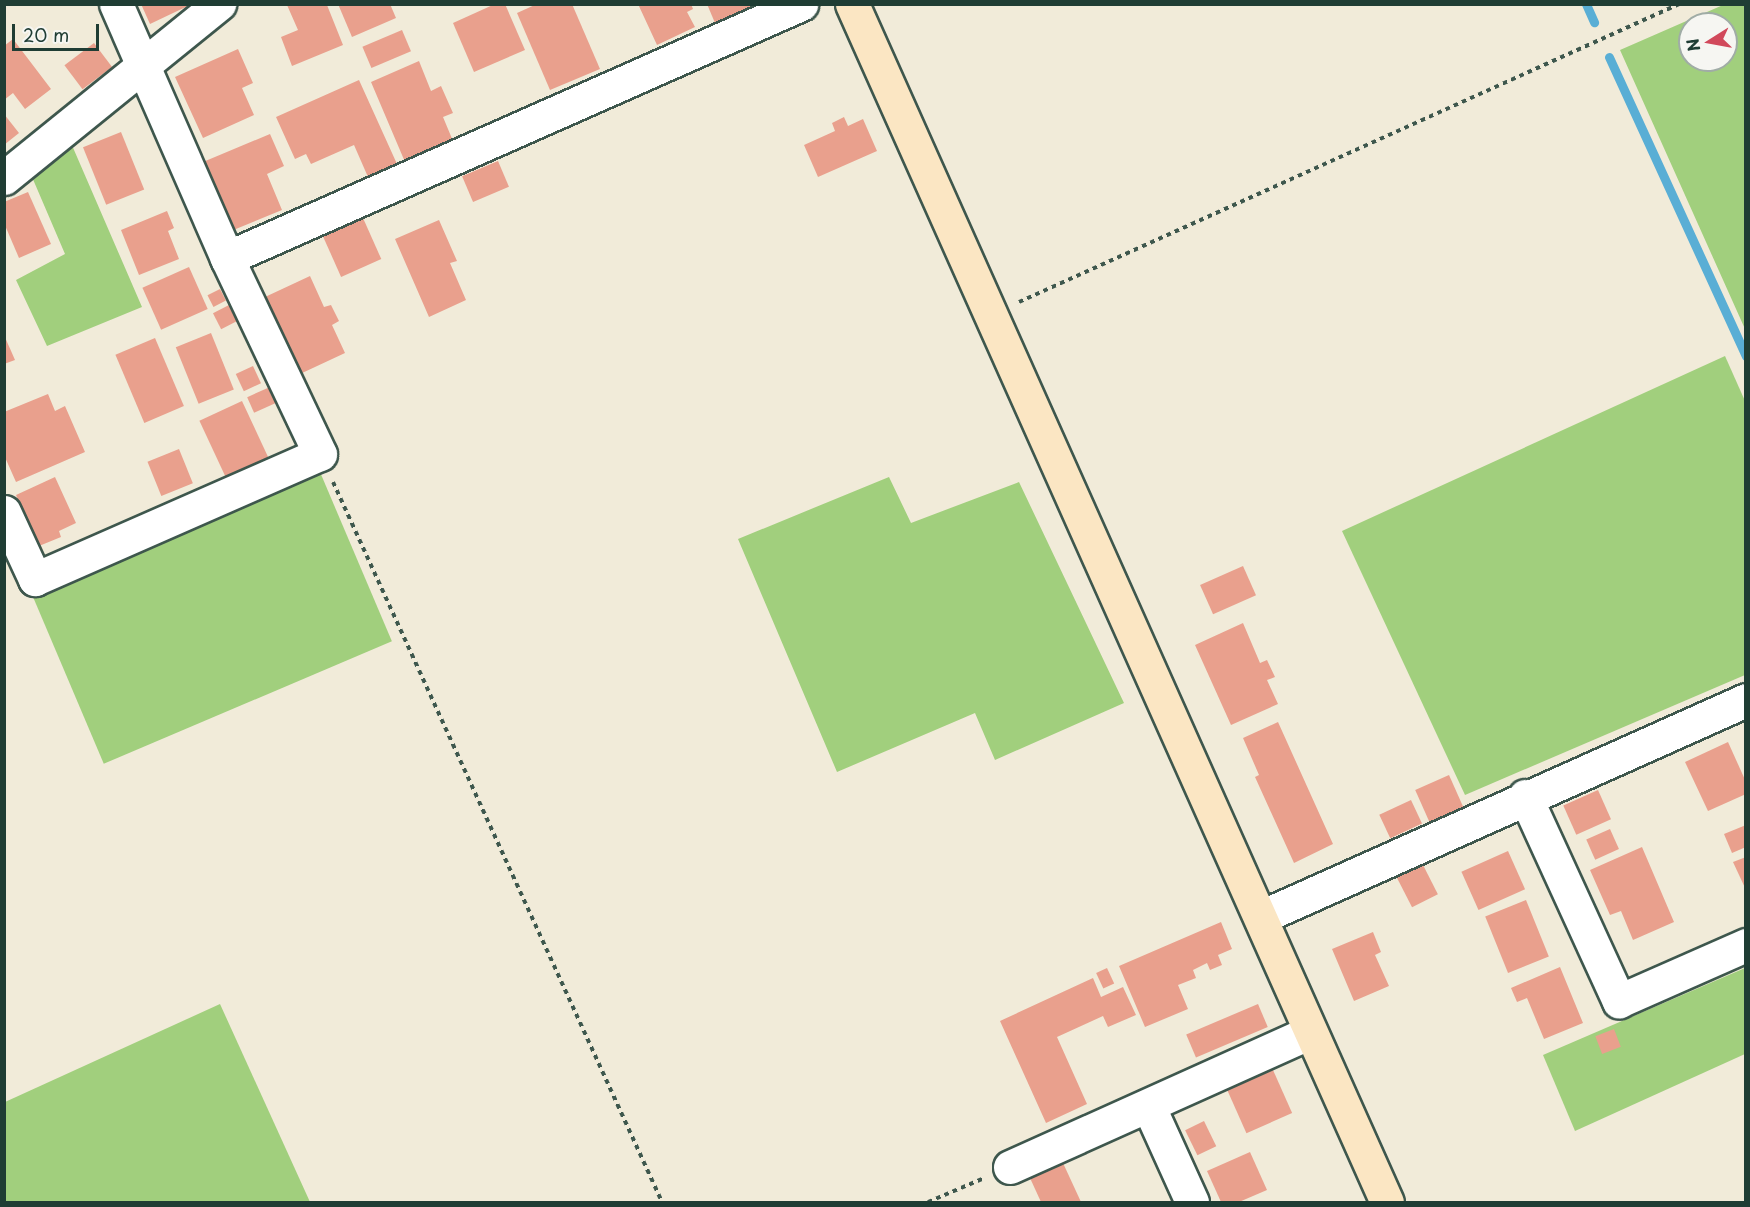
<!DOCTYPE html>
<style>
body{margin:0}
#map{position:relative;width:1750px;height:1207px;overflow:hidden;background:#f1ebd9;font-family:"Playpen Sans",sans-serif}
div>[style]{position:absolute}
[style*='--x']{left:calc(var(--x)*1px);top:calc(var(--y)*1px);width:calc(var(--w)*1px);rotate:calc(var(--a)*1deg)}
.green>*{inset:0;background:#a1cf7d;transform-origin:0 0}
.stream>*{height:9px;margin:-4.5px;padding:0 4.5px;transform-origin:4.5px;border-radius:4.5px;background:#59aed5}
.building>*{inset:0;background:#e9a08d;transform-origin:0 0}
.path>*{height:4px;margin-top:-2px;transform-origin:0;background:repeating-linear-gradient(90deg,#3e574d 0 4.5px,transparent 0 9px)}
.roads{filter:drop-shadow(2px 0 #3e574d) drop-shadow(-2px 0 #3e574d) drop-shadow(0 2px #3e574d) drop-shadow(0 -2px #3e574d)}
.street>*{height:33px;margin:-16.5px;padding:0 16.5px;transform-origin:16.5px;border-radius:16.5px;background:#fff}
.secondary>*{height:33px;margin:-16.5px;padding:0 16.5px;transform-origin:16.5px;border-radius:16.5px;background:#fbe6c3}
span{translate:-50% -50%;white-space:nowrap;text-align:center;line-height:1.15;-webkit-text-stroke:4.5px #f6f6f2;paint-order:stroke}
.frame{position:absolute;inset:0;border:6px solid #1f3d34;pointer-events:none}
.north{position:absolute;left:1678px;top:12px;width:60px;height:60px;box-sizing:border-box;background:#f6f6f2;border:2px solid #a0aca6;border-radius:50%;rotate:259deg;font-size:16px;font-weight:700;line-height:24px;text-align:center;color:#1f3d34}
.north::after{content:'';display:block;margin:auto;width:21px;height:27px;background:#d1495b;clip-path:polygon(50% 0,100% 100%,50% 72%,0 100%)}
.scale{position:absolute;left:12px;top:24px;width:87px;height:27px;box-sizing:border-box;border:3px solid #1f3d34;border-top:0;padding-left:8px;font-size:18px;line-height:21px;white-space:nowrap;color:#1f3d34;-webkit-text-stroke:4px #f6f6f2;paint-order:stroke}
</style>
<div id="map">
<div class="green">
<div style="clip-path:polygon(evenodd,1723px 5px,1745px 5px,1745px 329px,1620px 50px,1723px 5px,1690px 24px,1726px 24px,1726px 60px,1690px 60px,1690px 24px)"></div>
<div style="clip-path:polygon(71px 143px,142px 307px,47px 346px,16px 280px,65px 254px,32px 177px)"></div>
<div style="clip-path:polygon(1725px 356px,1745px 401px,1745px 675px,1465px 795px,1342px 531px)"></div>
<div style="left:320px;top:472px;width:184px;height:313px;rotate:67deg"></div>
<div style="clip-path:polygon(889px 477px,911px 523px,1019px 482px,1124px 703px,995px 760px,975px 713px,837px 772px,738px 539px)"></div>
<div style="clip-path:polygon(1745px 968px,1745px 1054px,1575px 1131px,1543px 1055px)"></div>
<div style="clip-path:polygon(220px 1004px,310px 1202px,5px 1202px,5px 1102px)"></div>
</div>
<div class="stream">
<div style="--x:1586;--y:4;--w:20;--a:66"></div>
<div style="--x:1609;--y:57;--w:329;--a:65.4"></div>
</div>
<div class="building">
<div style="clip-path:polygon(141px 4px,192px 4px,150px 24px)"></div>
<div style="clip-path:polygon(338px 4px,390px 4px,396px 18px,352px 37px)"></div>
<div style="clip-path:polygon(495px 4px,505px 4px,525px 50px,474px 72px,453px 23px)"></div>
<div style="clip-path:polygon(537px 4px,572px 4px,600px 69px,550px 90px,517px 13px)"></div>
<div style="clip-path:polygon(638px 4px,691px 4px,693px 9px,687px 12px,695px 27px,657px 45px)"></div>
<div style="clip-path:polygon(707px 4px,757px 4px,715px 23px)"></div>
<div style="clip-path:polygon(287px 5px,327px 5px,343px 45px,292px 66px,281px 37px,298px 30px)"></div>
<div style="left:402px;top:30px;width:23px;height:43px;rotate:67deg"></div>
<div style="clip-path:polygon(13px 39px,51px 89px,25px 109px,13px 93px,4px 100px,4px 46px)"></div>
<div style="left:94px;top:43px;width:30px;height:37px;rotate:53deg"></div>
<div style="clip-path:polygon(238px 49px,253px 83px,242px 88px,254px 115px,203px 138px,175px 77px)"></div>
<div style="clip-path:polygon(419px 61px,431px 91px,441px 86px,453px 113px,443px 117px,453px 141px,405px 162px,371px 82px)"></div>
<div style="clip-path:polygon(359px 80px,397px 164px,368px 177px,354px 145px,311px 164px,306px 154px,295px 159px,276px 117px)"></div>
<div style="clip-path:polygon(4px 114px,19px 133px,4px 145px)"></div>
<div style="clip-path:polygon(844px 117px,848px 126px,863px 119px,877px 151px,818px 177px,804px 145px,835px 131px,832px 123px)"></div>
<div style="left:121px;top:132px;width:62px;height:41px;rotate:68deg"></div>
<div style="clip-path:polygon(270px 134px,284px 166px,267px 174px,282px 210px,231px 231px,203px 162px)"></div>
<div style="left:498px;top:161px;width:28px;height:39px;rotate:67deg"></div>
<div style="clip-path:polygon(28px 192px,51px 244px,19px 258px,4px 223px,4px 202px)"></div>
<div style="clip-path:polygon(167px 211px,174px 228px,168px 231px,179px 259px,139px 275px,121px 230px)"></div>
<div style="left:363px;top:218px;width:45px;height:44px;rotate:66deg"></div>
<div style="clip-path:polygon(439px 220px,457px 261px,450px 263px,466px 300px,429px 317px,395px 239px)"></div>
<div style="left:189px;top:267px;width:46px;height:51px;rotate:66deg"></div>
<div style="clip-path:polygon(310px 276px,324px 307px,331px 305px,339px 321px,332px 325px,345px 353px,300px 374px,265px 297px)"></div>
<div style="left:220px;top:289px;width:13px;height:14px;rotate:63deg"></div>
<div style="left:229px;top:305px;width:18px;height:18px;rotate:63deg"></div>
<div style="left:211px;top:333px;width:61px;height:38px;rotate:68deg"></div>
<div style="clip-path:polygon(4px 335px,15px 360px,4px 364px)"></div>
<div style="left:155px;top:338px;width:74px;height:43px;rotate:67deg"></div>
<div style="left:253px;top:366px;width:19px;height:19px;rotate:65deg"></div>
<div style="left:270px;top:387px;width:17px;height:25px;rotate:66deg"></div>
<div style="clip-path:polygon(48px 394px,55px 411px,65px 406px,85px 452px,16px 482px,4px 455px,4px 412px)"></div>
<div style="left:242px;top:401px;width:62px;height:47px;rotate:65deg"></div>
<div style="left:179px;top:449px;width:37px;height:34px;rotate:68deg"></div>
<div style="clip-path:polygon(55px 477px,76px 523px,59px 531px,61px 537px,39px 546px,16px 495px)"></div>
<div style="left:1243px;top:566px;width:32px;height:47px;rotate:66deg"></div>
<div style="clip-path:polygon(1243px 623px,1260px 663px,1267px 660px,1275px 677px,1267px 680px,1278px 704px,1231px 725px,1195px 645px)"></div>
<div style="clip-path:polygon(1278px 722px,1333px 844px,1294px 863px,1255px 777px,1259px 775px,1243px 738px)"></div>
<div style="clip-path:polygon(1728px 742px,1746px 782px,1746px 794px,1708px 811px,1685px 762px)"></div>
<div style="left:1449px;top:775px;width:35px;height:37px;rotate:66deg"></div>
<div style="left:1598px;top:790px;width:32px;height:38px;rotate:66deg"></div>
<div style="left:1411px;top:800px;width:26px;height:35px;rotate:65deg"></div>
<div style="clip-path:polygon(1746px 825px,1746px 847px,1732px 853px,1724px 834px)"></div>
<div style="left:1610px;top:829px;width:22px;height:26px;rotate:66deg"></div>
<div style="clip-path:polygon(1642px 847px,1674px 922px,1633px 940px,1621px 911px,1610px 915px,1590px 870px)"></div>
<div style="left:1508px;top:851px;width:42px;height:51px;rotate:66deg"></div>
<div style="clip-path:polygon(1746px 857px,1746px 890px,1733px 862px)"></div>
<div style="left:1422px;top:863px;width:35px;height:29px;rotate:63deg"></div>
<div style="left:1526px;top:900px;width:61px;height:44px;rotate:68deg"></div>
<div style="clip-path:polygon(1221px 922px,1232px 949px,1218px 955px,1222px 965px,1210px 970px,1207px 963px,1193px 970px,1196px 978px,1178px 985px,1188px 1009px,1145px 1027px,1119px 966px)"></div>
<div style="clip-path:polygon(1373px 932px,1381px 952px,1375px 955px,1389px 986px,1354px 1001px,1332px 949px)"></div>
<div style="clip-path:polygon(1560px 967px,1583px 1023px,1544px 1039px,1527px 998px,1517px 1002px,1511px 988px)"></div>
<div style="left:1107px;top:968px;width:17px;height:12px;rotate:65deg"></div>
<div style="clip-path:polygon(1093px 978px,1101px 997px,1123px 987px,1136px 1015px,1108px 1027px,1103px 1016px,1057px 1037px,1087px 1104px,1046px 1123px,1000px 1021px)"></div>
<div style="left:1258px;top:1004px;width:25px;height:78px;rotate:67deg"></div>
<div style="left:1614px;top:1029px;width:19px;height:20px;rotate:69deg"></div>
<div style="left:1273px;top:1070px;width:47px;height:50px;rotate:66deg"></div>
<div style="left:1204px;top:1121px;width:28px;height:21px;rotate:64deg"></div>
<div style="clip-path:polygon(1250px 1152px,1267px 1190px,1239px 1202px,1221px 1202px,1207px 1171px)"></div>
<div style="clip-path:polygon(1063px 1163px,1081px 1202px,1041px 1202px,1030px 1178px)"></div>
</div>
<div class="path">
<div style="--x:1019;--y:302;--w:724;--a:-24.3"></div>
<div style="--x:333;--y:482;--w:792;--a:65.44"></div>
<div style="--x:928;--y:1202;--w:59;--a:-23.1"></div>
</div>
<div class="roads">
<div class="street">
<div style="--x:4;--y:178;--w:277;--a:-39"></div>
<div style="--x:227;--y:258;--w:628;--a:-23.87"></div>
<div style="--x:4;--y:512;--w:74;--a:65.2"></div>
<div style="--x:35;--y:579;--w:311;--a:-23.7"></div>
<div style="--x:320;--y:454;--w:217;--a:-115.4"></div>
<div style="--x:227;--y:258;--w:277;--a:-113.6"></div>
<div style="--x:1525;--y:796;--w:226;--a:65.4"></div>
<div style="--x:1619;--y:1001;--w:139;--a:-23.8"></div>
<div style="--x:1261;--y:917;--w:531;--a:-24.1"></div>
<div style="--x:1149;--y:1107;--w:104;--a:65.6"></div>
<div style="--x:1010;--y:1167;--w:329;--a:-24.2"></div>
</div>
<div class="secondary">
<div style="--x:852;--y:4;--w:1312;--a:65.94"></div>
</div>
</div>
<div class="frame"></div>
<div class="north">N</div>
<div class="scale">20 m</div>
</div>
